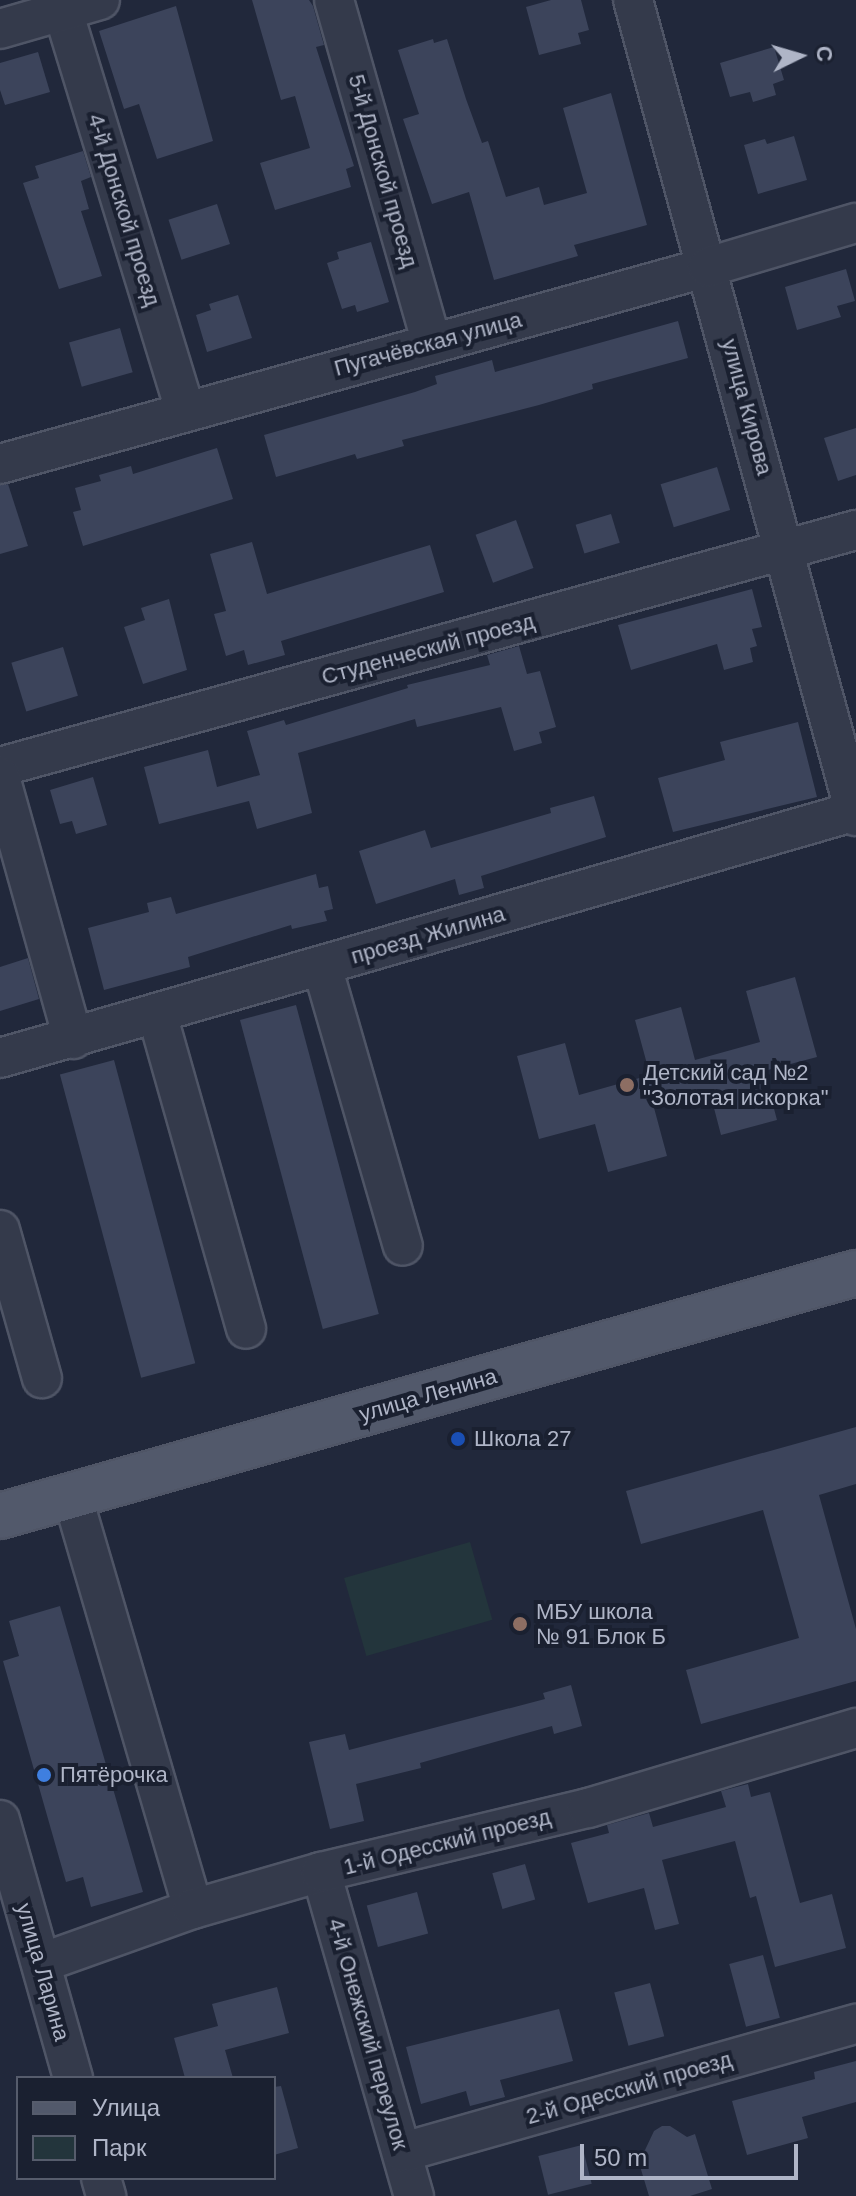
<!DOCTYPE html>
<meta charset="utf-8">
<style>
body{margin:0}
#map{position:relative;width:856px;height:2196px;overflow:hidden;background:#21283b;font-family:Helvetica,sans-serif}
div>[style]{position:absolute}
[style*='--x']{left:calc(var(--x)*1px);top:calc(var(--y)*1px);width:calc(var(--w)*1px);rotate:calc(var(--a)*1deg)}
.green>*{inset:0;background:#23353c;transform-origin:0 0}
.building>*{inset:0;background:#3c445b;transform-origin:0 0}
.roads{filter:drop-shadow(2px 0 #4f5566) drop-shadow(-2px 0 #4f5566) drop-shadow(0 2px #4f5566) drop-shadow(0 -2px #4f5566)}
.minor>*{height:38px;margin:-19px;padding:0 19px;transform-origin:19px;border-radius:19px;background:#343a4b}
.major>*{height:44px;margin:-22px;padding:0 22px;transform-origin:22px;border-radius:22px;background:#52596b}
.dots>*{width:22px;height:22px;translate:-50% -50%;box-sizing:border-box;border:4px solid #1a2030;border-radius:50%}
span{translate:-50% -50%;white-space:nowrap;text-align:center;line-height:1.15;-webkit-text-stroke:8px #1a2030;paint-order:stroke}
.street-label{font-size:22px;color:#afb5c7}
.poi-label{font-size:22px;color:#afb5c7}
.left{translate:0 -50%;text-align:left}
.legend{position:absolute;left:16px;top:2076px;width:260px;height:104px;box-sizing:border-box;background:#1a2030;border:2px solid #565c6c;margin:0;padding:10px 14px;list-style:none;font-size:24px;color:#afb5c7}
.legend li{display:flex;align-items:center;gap:16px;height:40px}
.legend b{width:40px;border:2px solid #565c6c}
.north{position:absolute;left:760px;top:16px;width:80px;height:80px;-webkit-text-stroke:6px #1a2030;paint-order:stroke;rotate:85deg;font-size:22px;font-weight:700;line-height:32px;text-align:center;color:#afb5c7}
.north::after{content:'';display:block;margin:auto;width:28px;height:36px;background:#afb5c7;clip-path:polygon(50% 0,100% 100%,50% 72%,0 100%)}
.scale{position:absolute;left:580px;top:2144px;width:218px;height:36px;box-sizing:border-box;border:4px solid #afb5c7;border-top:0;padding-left:10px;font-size:24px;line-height:28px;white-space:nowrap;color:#afb5c7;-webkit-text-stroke:6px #1a2030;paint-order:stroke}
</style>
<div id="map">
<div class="green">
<div style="left:470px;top:1542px;width:81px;height:131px;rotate:74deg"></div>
</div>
<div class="building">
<div style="clip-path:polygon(252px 0,309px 0,313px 6px,324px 45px,316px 47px,354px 166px,346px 169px,351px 187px,275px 210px,260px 163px,310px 148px,295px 96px,281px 100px)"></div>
<div style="clip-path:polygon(551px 0,581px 0,589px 30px,578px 33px,581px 44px,539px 55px,526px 7px)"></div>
<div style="clip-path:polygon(176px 6px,213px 141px,157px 159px,139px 104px,124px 109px,99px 31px)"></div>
<div style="clip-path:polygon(433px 39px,434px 43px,447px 39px,466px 99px,482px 143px,488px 141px,506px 197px,539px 187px,544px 205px,587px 193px,563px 108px,611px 93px,647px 225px,574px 245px,578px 256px,494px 280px,469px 192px,432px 204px,403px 119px,419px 114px,398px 50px)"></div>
<div style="clip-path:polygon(774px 47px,784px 80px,773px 84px,776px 95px,753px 102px,750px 92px,730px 97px,720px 63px)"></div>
<div style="clip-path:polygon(38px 52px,50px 92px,5px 105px,0 90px,0 63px)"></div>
<div style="clip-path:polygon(794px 136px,807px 180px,758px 194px,744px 145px,765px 139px,767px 144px)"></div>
<div style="clip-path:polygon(83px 151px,91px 177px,81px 181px,89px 209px,81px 211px,102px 276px,59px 289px,23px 183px,39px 178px,35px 166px)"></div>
<div style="left:217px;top:204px;width:42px;height:51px;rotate:72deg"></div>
<div style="clip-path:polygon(371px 242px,389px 302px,357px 312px,355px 305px,342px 309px,327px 263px,339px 259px,337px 252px)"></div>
<div style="clip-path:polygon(846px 269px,855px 301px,837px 306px,841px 317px,797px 330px,785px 287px)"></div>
<div style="clip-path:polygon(238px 295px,252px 338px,207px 352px,196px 315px,211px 310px,209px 304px)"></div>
<div style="clip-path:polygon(678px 321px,688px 358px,592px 384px,593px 389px,539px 405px,402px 440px,404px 446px,357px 459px,355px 454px,276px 477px,264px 435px,415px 392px,437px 384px,435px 376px,492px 360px,495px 372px)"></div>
<div style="left:120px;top:328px;width:46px;height:53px;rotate:74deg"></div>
<div style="clip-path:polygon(856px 428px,856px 475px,838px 481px,824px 438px)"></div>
<div style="clip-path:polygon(217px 448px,233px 499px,83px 546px,73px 512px,81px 510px,75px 488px,101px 481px,99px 475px,131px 466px,133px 474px)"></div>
<div style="left:717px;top:467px;width:45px;height:59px;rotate:73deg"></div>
<div style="clip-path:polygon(8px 484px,28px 546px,0 554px,0 485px)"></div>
<div style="left:611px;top:514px;width:30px;height:37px;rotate:73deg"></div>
<div style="left:516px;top:520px;width:51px;height:43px;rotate:70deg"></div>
<div style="clip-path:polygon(252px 542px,267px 594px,430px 545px,444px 592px,281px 641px,285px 655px,248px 665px,244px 650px,226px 656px,214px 614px,226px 611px,210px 554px)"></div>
<div style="clip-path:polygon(752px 589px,762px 627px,752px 629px,757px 646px,750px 648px,753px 662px,724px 670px,717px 644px,631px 670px,618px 625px)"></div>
<div style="clip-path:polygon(169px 599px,187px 670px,143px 684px,124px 627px,145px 620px,141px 608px)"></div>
<div style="clip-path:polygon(519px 646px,527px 674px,540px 671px,556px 727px,539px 732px,542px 743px,514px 751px,501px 707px,417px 727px,415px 719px,298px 753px,312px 813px,257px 829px,249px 801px,159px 824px,144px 767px,208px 750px,217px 787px,260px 775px,247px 731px,284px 720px,286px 725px,408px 688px,407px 685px,490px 665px,487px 655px)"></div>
<div style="left:63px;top:647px;width:51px;height:54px;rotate:73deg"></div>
<div style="clip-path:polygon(798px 722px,817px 797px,673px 832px,658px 778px,725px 760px,720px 742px)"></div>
<div style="clip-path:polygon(93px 777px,107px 825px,76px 834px,72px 821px,60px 824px,50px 790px)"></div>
<div style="clip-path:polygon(594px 796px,606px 837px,481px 876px,484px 888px,459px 895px,455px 879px,376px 904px,359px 851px,425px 830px,431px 848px,551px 813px,550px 808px)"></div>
<div style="clip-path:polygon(316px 874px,319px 888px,328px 886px,333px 909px,324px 911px,327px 921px,292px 929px,291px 925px,188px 957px,190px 967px,104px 990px,88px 928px,149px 912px,147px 903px,171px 897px,176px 914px)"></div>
<div style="clip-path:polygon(28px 958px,39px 999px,0 1011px,0 967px)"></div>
<div style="clip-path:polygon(795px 977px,817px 1057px,764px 1071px,777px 1120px,721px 1135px,709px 1089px,653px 1104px,667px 1156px,608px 1172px,595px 1124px,539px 1139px,517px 1056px,565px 1043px,579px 1095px,650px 1075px,635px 1020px,681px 1007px,695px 1060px,760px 1042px,746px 991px)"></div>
<div style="left:296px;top:1005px;width:320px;height:58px;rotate:75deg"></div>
<div style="left:114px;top:1060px;width:314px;height:56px;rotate:75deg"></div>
<div style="clip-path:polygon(856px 1427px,856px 1484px,819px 1495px,856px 1629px,856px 1681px,701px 1724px,686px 1670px,799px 1638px,763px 1510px,641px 1544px,626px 1491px)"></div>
<div style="clip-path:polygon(60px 1606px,143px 1892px,91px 1907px,83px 1877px,66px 1882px,3px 1661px,19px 1656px,9px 1621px)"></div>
<div style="clip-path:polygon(571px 1685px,582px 1726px,554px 1734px,552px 1726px,420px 1763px,421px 1768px,356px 1784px,364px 1821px,330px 1829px,309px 1742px,345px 1734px,349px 1750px,545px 1699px,543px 1693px)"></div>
<div style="clip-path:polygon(748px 1784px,751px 1797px,770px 1792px,800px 1903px,832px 1894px,846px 1948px,775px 1967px,756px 1896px,750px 1898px,735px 1841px,662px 1860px,679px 1924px,655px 1930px,644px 1888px,588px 1903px,571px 1843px,609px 1833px,607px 1825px,649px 1813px,653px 1827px,726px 1807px,721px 1791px)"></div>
<div style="left:525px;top:1864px;width:37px;height:34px;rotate:74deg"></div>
<div style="left:417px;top:1892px;width:43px;height:52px;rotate:75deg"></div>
<div style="left:763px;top:1955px;width:65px;height:35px;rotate:75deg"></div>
<div style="left:650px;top:1983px;width:55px;height:37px;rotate:75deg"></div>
<div style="clip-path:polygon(277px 1987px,289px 2033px,225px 2050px,233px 2078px,185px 2078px,174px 2038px,218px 2026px,212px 2004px)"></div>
<div style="clip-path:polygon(559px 2009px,573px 2061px,500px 2080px,505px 2097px,470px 2106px,466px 2091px,421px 2104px,406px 2047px)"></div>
<div style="clip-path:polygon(856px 2061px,856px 2102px,802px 2117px,808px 2138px,747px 2155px,732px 2101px,815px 2079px,814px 2072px)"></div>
<div style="clip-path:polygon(281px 2086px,298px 2148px,274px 2155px,274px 2087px)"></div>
<div style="clip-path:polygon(662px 2126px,670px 2126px,687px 2137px,695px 2134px,712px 2189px,690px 2196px,649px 2196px,636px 2153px,645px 2150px,654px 2131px)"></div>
<div style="left:582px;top:2145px;width:40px;height:45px;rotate:76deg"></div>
</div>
<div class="roads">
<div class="minor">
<div style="--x:334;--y:0;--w:357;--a:74.1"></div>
<div style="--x:633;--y:0;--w:846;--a:74.72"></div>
<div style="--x:63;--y:11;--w:417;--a:73"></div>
<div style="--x:0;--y:29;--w:104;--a:-16.2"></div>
<div style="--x:0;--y:464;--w:735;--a:-15.55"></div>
<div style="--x:708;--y:267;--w:154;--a:-16.6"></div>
<div style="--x:0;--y:767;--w:888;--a:-15.48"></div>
<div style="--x:0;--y:777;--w:272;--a:74.4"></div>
<div style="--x:322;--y:966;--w:291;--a:73.9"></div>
<div style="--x:157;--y:1014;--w:327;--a:74.2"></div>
<div style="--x:0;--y:1058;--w:891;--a:-16.1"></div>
<div style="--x:0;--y:1230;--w:154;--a:74.2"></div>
<div style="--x:72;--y:1495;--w:431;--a:73.7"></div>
<div style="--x:0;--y:1820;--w:268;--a:74.2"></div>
<div style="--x:321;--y:1872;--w:337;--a:74"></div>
<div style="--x:41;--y:1963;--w:161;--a:-19.6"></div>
<div style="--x:193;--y:1909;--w:133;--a:-16.1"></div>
<div style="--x:321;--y:1872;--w:275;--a:-13.5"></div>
<div style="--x:588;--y:1808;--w:280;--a:-16.6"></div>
<div style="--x:403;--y:2152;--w:471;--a:-15.8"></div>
<div style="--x:101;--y:2178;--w:19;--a:74"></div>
</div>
<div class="major">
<div style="--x:0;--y:1516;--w:890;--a:-15.85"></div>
</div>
</div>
<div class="dots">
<div style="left:627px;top:1085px;background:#8d6e63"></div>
<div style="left:458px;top:1439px;background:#1a4fb4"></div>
<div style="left:520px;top:1624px;background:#8d6e63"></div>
<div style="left:44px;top:1775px;background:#3f7fe0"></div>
</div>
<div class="street-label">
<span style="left:383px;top:171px;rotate:74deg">5-й Донской проезд</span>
<span style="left:124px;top:210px;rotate:73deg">4-й Донской проезд</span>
<span style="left:428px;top:344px;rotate:-15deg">Пугачёвская улица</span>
<span style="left:747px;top:407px;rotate:75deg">улица Кирова</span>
<span style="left:428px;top:649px;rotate:-15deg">Студенческий проезд</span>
<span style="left:428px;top:935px;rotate:-16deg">проезд Жилина</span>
<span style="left:428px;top:1395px;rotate:-16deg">улица Ленина</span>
<span style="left:447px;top:1842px;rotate:-14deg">1-й Одесский проезд</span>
<span style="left:43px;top:1972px;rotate:74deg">улица Ларина</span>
<span style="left:368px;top:2034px;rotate:74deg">4-й Онежский переулок</span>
<span style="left:629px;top:2088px;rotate:-16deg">2-й Одесский проезд</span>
</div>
<div class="poi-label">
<span class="left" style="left:643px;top:1085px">Детский сад №2<br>"Золотая искорка"</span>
<span class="left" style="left:474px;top:1439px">Школа 27</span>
<span class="left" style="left:536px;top:1624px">МБУ школа<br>№ 91 Блок Б</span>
<span class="left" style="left:60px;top:1775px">Пятёрочка</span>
</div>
<ul class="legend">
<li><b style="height:10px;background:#52596b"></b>Улица</li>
<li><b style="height:22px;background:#23353c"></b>Парк</li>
</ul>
<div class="north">С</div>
<div class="scale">50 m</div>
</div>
